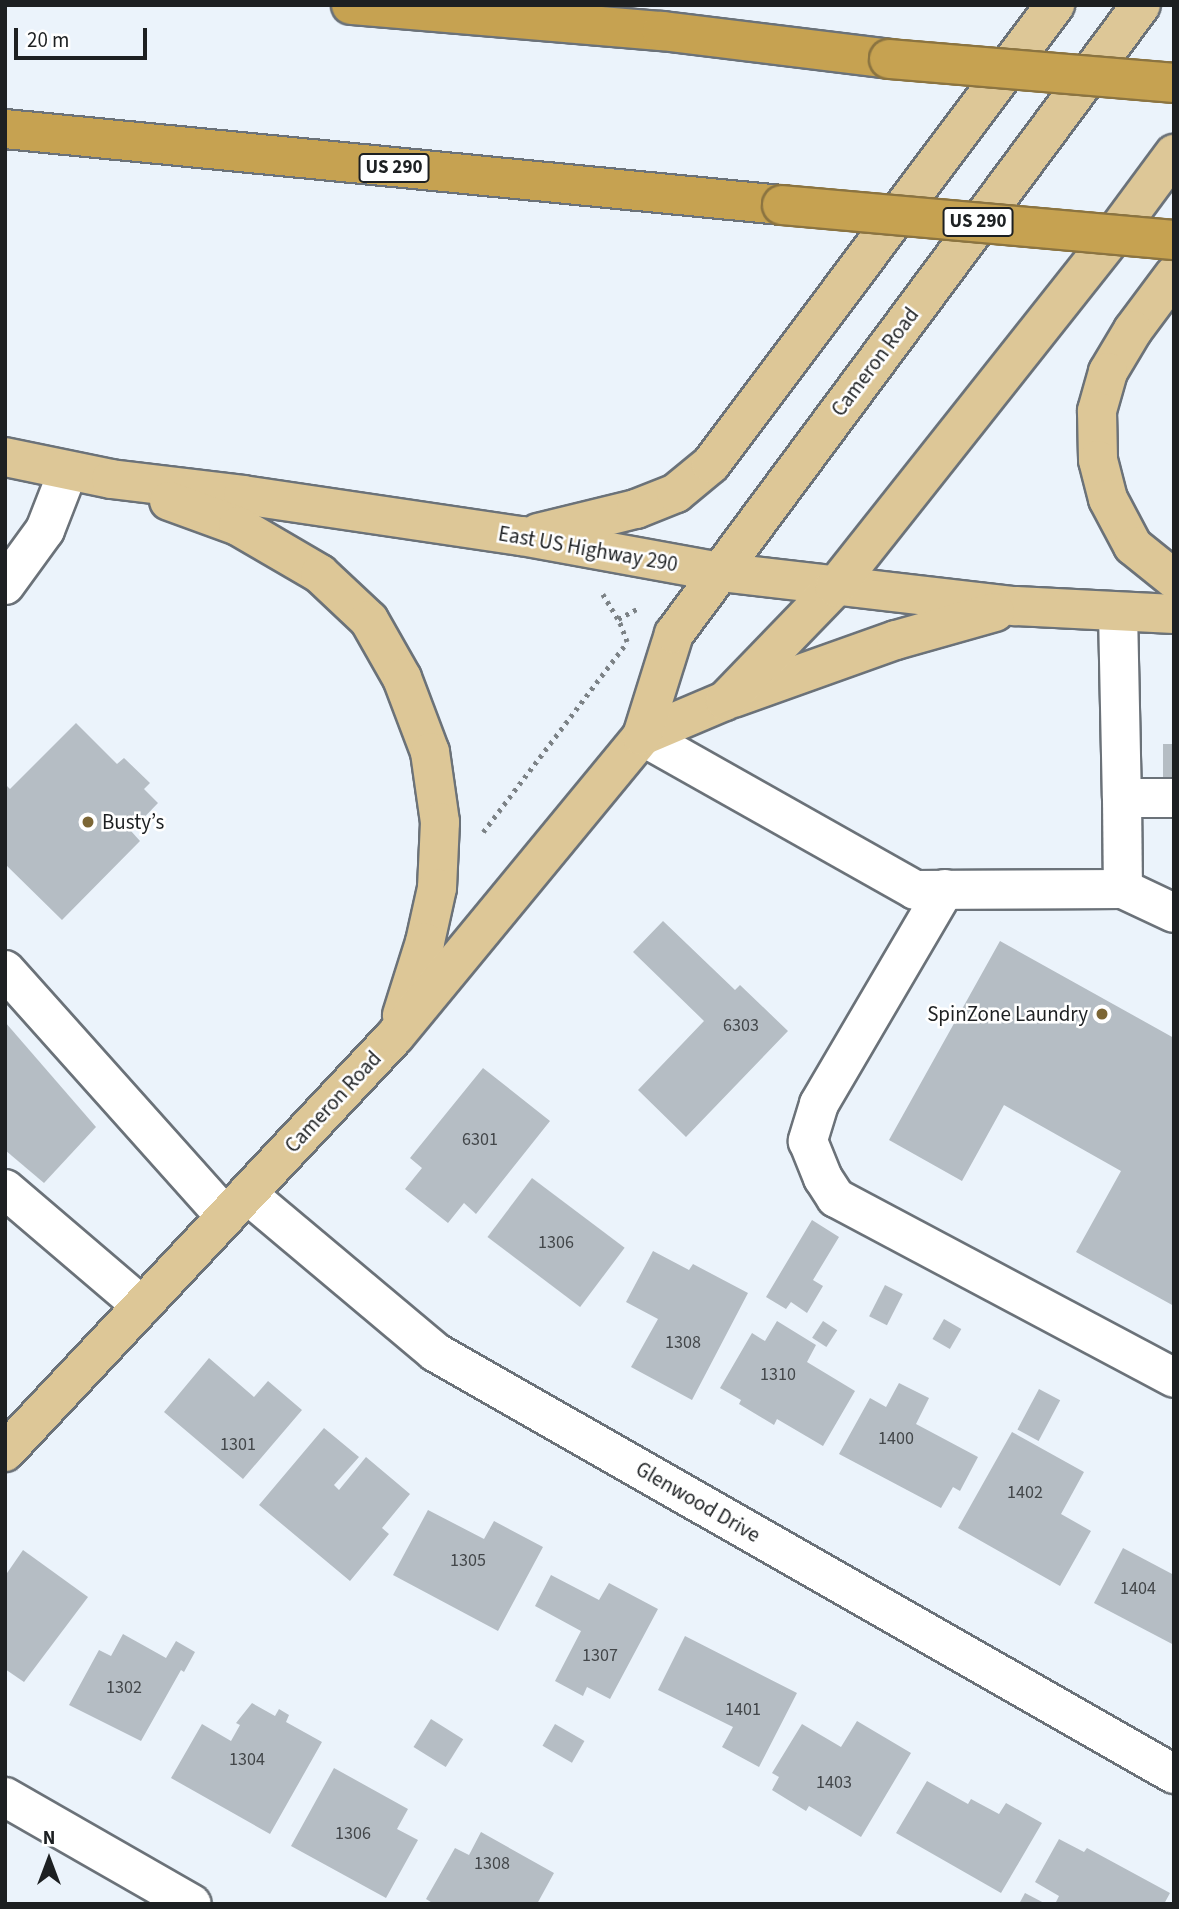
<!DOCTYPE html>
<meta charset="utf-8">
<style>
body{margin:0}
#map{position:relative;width:1179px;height:1909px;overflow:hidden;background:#ebf3fb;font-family:"Source Sans 3",sans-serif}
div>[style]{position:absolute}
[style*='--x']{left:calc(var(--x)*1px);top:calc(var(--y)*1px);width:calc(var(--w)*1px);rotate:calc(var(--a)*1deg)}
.building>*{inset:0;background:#b5bdc4;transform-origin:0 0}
.path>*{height:4.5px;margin-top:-2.25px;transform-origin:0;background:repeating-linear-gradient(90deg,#7c8286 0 3.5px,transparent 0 8.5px)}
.roads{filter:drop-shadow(2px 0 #6b7279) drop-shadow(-2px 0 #6b7279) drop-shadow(0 2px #6b7279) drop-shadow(0 -2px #6b7279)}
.minor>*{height:38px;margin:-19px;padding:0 19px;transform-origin:19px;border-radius:19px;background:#fff}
.major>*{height:38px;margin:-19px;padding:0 19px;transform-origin:19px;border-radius:19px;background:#ddc797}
.highway>*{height:38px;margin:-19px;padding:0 19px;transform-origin:19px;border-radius:19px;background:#c6a251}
.bridges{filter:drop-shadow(2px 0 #8b7441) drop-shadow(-2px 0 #8b7441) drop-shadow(0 2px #8b7441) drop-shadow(0 -2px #8b7441)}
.highway-bridge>*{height:38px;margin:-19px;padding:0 19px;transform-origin:19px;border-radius:19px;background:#c6a251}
.dots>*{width:19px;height:19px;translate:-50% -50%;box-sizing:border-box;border:4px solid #fff;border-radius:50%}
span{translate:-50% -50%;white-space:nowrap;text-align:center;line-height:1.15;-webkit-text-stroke:5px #fff;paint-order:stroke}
.number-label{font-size:18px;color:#43474a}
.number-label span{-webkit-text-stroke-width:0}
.shield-label span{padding:2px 5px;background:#fff;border:2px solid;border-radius:5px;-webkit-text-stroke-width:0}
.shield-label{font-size:19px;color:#1d2022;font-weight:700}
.street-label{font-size:21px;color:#1d2022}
.poi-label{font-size:21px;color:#1d2022}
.left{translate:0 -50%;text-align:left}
.right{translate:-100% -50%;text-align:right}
.frame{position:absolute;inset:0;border:7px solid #1d2022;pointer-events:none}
.north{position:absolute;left:14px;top:1825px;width:70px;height:70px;-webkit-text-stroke:5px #fff;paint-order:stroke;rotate:0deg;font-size:19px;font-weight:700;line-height:28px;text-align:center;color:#1d2022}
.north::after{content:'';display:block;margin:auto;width:24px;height:32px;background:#1d2022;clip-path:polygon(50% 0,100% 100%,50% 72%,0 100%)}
.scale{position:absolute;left:14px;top:28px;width:133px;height:32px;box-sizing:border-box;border:4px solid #1d2022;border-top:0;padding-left:9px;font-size:21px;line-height:24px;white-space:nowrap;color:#1d2022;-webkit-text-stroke:5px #fff;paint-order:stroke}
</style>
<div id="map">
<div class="building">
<div style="clip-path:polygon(76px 723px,117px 764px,124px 758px,150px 783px,144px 789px,158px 803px,131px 831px,140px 841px,62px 920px,5px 864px,5px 784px,10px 789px)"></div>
<div style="left:1163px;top:744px;width:11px;height:37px"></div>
<div style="clip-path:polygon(663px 921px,735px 990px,740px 985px,788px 1031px,686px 1137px,638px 1090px,704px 1021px,633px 952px)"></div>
<div style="clip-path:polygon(1000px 941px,1174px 1038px,1174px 1306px,1076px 1252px,1121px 1171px,1004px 1105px,962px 1181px,889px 1140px)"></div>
<div style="clip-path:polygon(5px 1022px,96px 1127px,44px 1183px,5px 1150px)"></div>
<div style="clip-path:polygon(483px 1068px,550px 1121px,476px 1214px,464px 1203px,448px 1223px,405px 1189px,422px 1168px,410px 1158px)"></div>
<div style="left:532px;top:1178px;width:116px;height:74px;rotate:37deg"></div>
<div style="clip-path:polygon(812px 1220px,839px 1237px,813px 1280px,823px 1286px,807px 1313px,791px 1302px,786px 1309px,766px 1297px)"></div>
<div style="clip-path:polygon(653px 1251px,689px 1270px,693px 1264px,748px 1293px,692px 1400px,631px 1367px,658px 1319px,626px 1302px)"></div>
<div style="left:885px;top:1285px;width:20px;height:35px;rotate:27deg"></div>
<div style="left:944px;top:1319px;width:20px;height:23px;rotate:30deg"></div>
<div style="clip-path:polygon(777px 1321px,816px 1345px,807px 1362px,855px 1391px,823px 1446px,777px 1419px,774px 1425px,739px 1404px,741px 1400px,720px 1388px,752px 1333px,765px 1341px)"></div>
<div style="left:823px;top:1321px;width:17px;height:20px;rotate:33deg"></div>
<div style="clip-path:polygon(209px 1358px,254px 1397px,268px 1381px,302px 1410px,243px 1479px,164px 1412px)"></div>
<div style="clip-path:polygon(899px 1383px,929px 1398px,916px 1424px,978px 1457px,960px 1491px,953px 1487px,941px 1508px,839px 1454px,870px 1398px,886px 1407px)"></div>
<div style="left:1039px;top:1389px;width:24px;height:46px;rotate:28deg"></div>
<div style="clip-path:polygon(324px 1428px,359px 1457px,334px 1485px,339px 1490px,366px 1457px,410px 1494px,382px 1528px,389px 1534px,350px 1581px,259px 1505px)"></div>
<div style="clip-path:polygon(1012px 1432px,1084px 1472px,1061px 1514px,1091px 1531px,1060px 1586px,958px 1528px)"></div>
<div style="clip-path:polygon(428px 1510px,484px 1539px,494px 1521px,543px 1547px,498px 1631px,393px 1575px)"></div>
<div style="clip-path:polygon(1123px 1548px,1174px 1575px,1174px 1645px,1094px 1603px)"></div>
<div style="clip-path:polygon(23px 1550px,88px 1597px,24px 1682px,5px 1669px,5px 1576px)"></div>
<div style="clip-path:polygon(551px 1575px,599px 1600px,609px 1583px,658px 1609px,610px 1699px,587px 1687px,583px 1696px,555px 1681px,581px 1631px,535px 1606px)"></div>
<div style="clip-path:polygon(123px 1634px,166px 1658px,176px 1641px,195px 1652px,184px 1672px,181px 1670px,141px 1741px,69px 1705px,99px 1650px,111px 1656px)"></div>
<div style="clip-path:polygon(685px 1636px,797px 1693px,759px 1767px,722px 1747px,733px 1727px,658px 1690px)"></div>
<div style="clip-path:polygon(252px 1703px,275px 1716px,279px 1709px,289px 1715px,286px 1722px,322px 1742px,270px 1834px,171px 1778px,202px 1724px,231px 1741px,240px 1725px,236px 1723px)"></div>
<div style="left:431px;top:1719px;width:38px;height:33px;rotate:32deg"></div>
<div style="clip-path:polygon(857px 1721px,911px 1753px,861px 1837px,809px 1806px,806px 1811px,772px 1790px,779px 1777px,772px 1773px,802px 1724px,841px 1747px)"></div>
<div style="left:555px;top:1724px;width:34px;height:25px;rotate:30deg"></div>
<div style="clip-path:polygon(334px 1768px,408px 1809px,397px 1829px,418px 1840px,386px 1898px,291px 1846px)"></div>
<div style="clip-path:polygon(927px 1781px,968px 1804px,971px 1799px,999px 1814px,1006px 1803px,1042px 1823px,1001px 1893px,896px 1833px)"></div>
<div style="clip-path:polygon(481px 1832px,554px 1873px,537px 1904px,434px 1904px,426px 1899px,455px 1848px,469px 1855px)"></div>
<div style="clip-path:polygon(1059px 1839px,1084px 1852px,1087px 1848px,1170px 1893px,1164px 1904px,1055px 1904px,1059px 1896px,1035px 1882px)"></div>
<div style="clip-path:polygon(1025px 1893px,1046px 1904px,1019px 1904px)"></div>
</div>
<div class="path">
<div style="--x:603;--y:594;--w:29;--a:59"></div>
<div style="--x:618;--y:619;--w:21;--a:-28"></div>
<div style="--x:483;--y:832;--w:238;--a:-52.8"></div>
<div style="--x:627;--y:642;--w:25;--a:-111"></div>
</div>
<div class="roads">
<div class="minor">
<div style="--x:5;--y:585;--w:68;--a:-54"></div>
<div style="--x:45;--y:530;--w:63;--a:-68.7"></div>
<div style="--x:1118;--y:612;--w:186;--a:88.8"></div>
<div style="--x:1122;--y:798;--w:52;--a:0"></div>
<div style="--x:642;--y:736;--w:313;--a:29.4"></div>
<div style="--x:915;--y:890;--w:208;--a:-0.3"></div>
<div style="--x:1123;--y:889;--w:56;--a:25.2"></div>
<div style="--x:1122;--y:798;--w:91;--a:89.4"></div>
<div style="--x:945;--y:889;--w:249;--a:120.4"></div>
<div style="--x:819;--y:1104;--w:39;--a:107"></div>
<div style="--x:808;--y:1141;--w:40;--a:68"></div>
<div style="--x:823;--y:1178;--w:24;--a:57"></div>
<div style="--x:836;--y:1198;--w:383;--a:28"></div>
<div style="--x:5;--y:970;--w:331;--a:48.2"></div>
<div style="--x:5;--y:1189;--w:180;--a:40.5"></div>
<div style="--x:247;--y:1194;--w:246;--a:40"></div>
<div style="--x:435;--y:1352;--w:851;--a:29.73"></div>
<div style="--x:5;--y:1797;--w:215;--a:29.8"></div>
</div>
<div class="major">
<div style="--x:1174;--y:275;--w:69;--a:126.7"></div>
<div style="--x:1133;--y:330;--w:49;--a:120.8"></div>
<div style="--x:1108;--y:372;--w:41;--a:105.8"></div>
<div style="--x:1097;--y:411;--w:49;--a:88.8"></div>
<div style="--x:1098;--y:460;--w:40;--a:75.6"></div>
<div style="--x:1108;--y:499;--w:53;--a:62"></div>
<div style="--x:1133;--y:546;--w:53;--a:38.8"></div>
<div style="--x:5;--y:457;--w:108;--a:11.7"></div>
<div style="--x:111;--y:479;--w:133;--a:6.9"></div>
<div style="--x:243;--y:495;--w:282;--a:8.4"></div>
<div style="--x:522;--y:536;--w:201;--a:10.3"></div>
<div style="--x:720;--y:572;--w:298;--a:6.6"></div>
<div style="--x:1016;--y:606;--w:158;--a:2.9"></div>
<div style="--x:169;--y:501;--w:73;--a:19.9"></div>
<div style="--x:238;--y:526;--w:95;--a:30.3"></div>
<div style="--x:320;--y:574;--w:67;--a:43.2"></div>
<div style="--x:369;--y:620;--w:67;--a:60.4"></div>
<div style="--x:402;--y:678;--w:79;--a:69.3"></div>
<div style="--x:430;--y:752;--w:71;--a:81.9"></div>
<div style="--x:440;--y:822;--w:66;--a:92.6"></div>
<div style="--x:437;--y:888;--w:55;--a:102.5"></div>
<div style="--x:425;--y:942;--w:77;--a:107.5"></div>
<div style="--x:538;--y:533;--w:101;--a:-13.8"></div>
<div style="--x:636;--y:509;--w:43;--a:-21.8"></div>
<div style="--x:676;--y:493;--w:45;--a:-39.6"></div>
<div style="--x:711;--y:464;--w:574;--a:-53.15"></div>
<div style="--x:733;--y:698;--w:173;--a:-19.6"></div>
<div style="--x:896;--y:640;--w:103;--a:-15.8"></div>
<div style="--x:642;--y:736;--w:90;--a:-22.9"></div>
<div style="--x:725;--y:701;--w:158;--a:-46"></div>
<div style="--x:835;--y:587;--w:454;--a:-51.6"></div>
<div style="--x:1117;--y:231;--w:96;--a:-53.5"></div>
<div style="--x:5;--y:1452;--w:570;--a:-46.85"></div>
<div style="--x:395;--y:1036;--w:389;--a:-50.5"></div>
<div style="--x:642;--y:736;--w:107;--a:-72.6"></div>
<div style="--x:674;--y:634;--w:783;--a:-53.41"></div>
</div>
<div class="highway">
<div style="--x:351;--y:5;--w:312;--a:4.8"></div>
<div style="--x:662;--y:31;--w:229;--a:7"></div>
<div style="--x:5;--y:129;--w:781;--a:5.59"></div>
</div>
</div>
<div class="bridges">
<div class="highway-bridge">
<div style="--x:889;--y:59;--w:286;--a:4.8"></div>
<div style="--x:782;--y:205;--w:394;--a:5.1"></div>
</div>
</div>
<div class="dots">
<div style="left:88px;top:822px;background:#7c6635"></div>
<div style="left:1102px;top:1014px;background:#7c6635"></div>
</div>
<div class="number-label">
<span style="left:741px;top:1026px">6303</span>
<span style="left:480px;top:1140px">6301</span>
<span style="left:556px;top:1243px">1306</span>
<span style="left:683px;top:1343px">1308</span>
<span style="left:778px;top:1375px">1310</span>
<span style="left:896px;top:1439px">1400</span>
<span style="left:238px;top:1445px">1301</span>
<span style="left:1025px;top:1493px">1402</span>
<span style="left:468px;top:1561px">1305</span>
<span style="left:1138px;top:1589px">1404</span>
<span style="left:600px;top:1656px">1307</span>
<span style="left:124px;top:1688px">1302</span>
<span style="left:743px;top:1710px">1401</span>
<span style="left:247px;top:1760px">1304</span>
<span style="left:834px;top:1783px">1403</span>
<span style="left:353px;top:1834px">1306</span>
<span style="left:492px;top:1864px">1308</span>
</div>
<div class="shield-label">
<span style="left:394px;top:168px">US 290</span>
<span style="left:978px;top:222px">US 290</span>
</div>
<div class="street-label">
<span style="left:875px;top:362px;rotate:-53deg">Cameron Road</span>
<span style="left:588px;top:549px;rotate:10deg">East US Highway 290</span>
<span style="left:333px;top:1102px;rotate:-47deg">Cameron Road</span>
<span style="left:698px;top:1502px;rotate:30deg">Glenwood Drive</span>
</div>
<div class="poi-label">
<span class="left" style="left:102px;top:822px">Busty’s</span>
<span class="right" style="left:1088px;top:1014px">SpinZone Laundry</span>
</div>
<div class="frame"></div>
<div class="north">N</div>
<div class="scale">20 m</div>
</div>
